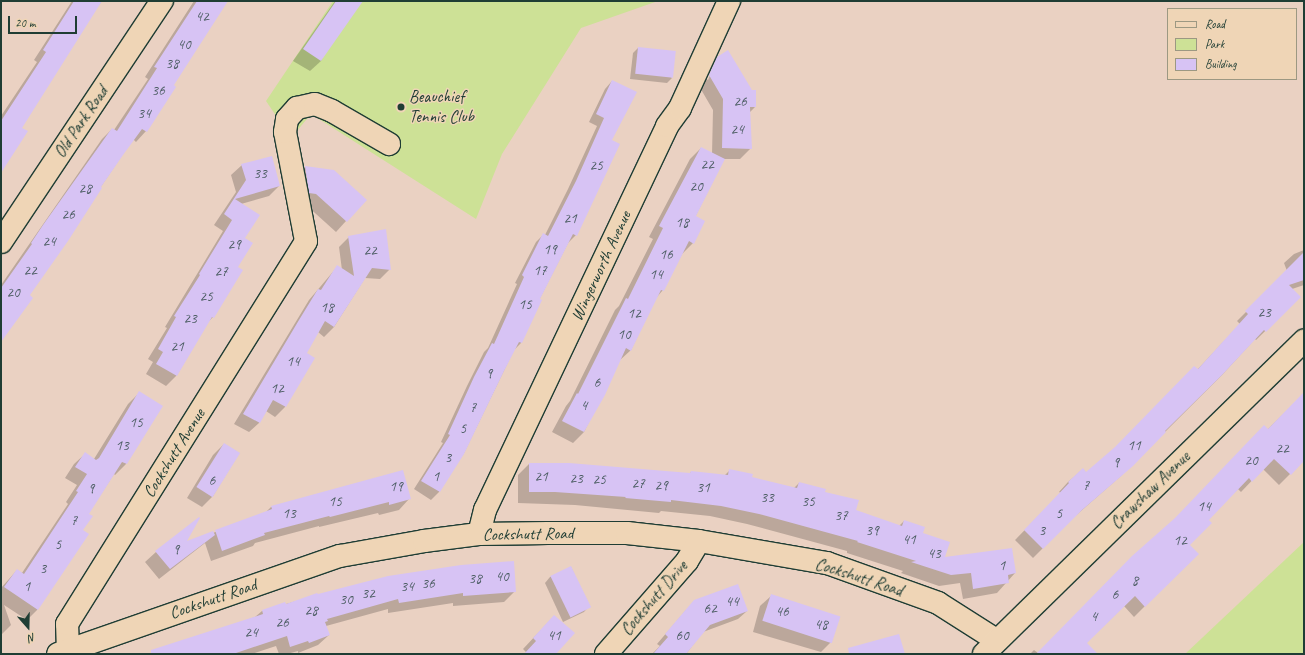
<!DOCTYPE html>
<style>
body{margin:0}
#map{position:relative;width:1305px;height:655px;overflow:hidden;background:#ead1c2;font-family:Caveat,sans-serif}
div>[style]{position:absolute}
[style*='--x']{left:calc(var(--x)*1px);top:calc(var(--y)*1px);width:calc(var(--w)*1px);rotate:calc(var(--a)*1deg)}
.green>*{inset:0;background:#cde196}
.shadow>*{inset:0;background:#0003}
.building>*{inset:0;background:#d7c3f4;transform-origin:0 0}
.roads{filter:drop-shadow(1px 0 #1f3d34) drop-shadow(-1px 0 #1f3d34) drop-shadow(0 1px #1f3d34) drop-shadow(0 -1px #1f3d34)}
.minor>*{height:22px;margin:-11px;padding:0 11px;transform-origin:11px;border-radius:11px;background:#efd5b6}
.dots>*{width:11px;height:11px;translate:-50% -50%;box-sizing:border-box;border:2px solid #efd5b6;border-radius:50%}
span{translate:-50% -50%;white-space:nowrap;text-align:center;line-height:1.15;-webkit-text-stroke:3px #efd5b6;paint-order:stroke}
.number-label{font-size:15px;color:#4d5e64}
.number-label span{-webkit-text-stroke-width:0}
.poi-label{font-size:17px;color:#1f3d34}
.left{translate:0 -50%;text-align:left}
.street-label{font-size:17px;color:#1f3d34}
.frame{position:absolute;inset:0;border:2px solid #1f3d34;pointer-events:none}
.legend{position:absolute;left:1167px;top:8px;width:130px;height:72px;box-sizing:border-box;background:#efd5b6;border:1px solid #9c9882;margin:0;padding:5px 7px;list-style:none;font-size:12px;color:#1f3d34}
.legend li{display:flex;align-items:center;gap:8px;height:20px}
.legend b{width:20px;border:1px solid #9c9882}
.north{position:absolute;left:8px;top:607px;width:40px;height:40px;-webkit-text-stroke:3px #efd5b6;paint-order:stroke;rotate:160deg;font-size:11px;font-weight:700;line-height:16px;text-align:center;color:#1f3d34}
.north::after{content:'';display:block;margin:auto;width:14px;height:18px;background:#1f3d34;clip-path:polygon(50% 0,100% 100%,50% 72%,0 100%)}
.scale{position:absolute;left:8px;top:16px;width:69px;height:18px;box-sizing:border-box;border:2px solid #1f3d34;border-top:0;padding-left:5px;font-size:12px;line-height:14px;white-space:nowrap;color:#1f3d34;-webkit-text-stroke:3px #efd5b6;paint-order:stroke}
</style>
<div id="map">
<div class="green">
<div style="clip-path:polygon(333px 1px,658px 1px,581px 28px,502px 154px,476px 219px,311px 114px,291px 138px,266px 101px)"></div>
<div style="clip-path:polygon(1304px 542px,1304px 654px,1185px 654px)"></div>
</div>
<div class="shadow">
<div style="clip-path:polygon(72px 1px,102px 1px,89px 18px,21px 128px,1px 170px,1px 116px,37px 62px,34px 60px)"></div>
<div style="clip-path:polygon(194px 1px,227px 1px,172px 86px,146px 131px,136px 142px,133px 139px,28px 295px,1px 340px,1px 285px,102px 139px,112px 129px,114px 130px,148px 79px,145px 77px)"></div>
<div style="clip-path:polygon(335px 1px,351px 1px,321px 61px,310px 71px,293px 61px)"></div>
<div style="clip-path:polygon(638px 48px,672px 78px,667px 83px,630px 79px,633px 53px)"></div>
<div style="clip-path:polygon(evenodd,718px 57px,751px 91px,755px 91px,755px 107px,749px 113px,751px 148px,740px 159px,724px 159px,695px 217px,693px 243px,682px 254px,663px 290px,656px 298px,631px 350px,619px 361px,584px 432px,573px 443px,552px 432px,566px 406px,570px 401px,615px 310px,619px 306px,653px 239px,649px 237px,690px 159px,701px 148px,712px 154px,713px 110px,699px 86px,707px 69px,718px 57px,714px 62px,716px 62px,708px 80px,706px 79px,714px 62px)"></div>
<div style="clip-path:polygon(612px 81px,611px 141px,619px 144px,576px 235px,568px 243px,539px 300px,540px 300px,521px 343px,514px 350px,464px 453px,439px 492px,431px 500px,414px 489px,443px 443px,441px 442px,467px 386px,484px 352px,488px 348px,517px 284px,515px 283px,536px 242px,544px 234px,545px 235px,568px 189px,597px 126px,589px 122px,605px 89px)"></div>
<div style="clip-path:polygon(242px 165px,279px 186px,269px 196px,241px 204px,243px 239px,237px 267px,213px 317px,208px 322px,177px 375px,166px 386px,146px 374px,153px 362px,148px 359px,167px 328px,165px 327px,223px 231px,214px 225px,236px 192px,231px 175px)"></div>
<div style="clip-path:polygon(305px 167px,334px 171px,346px 221px,336px 232px,305px 204px,294px 178px)"></div>
<div style="clip-path:polygon(349px 237px,390px 269px,380px 279px,365px 278px,334px 327px,324px 337px,318px 332px,305px 353px,314px 358px,285px 407px,275px 417px,266px 411px,259px 423px,249px 432px,234px 424px,309px 300px,337px 267px,342px 270px,339px 247px)"></div>
<div style="clip-path:polygon(1304px 250px,1304px 285px,1292px 289px,1300px 297px,1256px 340px,1255px 339px,1222px 375px,1122px 475px,1073px 518px,1033px 558px,1015px 540px,1061px 493px,1059px 492px,1068px 482px,1083px 469px,1086px 473px,1114px 449px,1197px 370px,1240px 324px,1237px 321px,1287px 271px,1284px 263px,1294px 254px)"></div>
<div style="clip-path:polygon(139px 393px,161px 406px,126px 464px,115px 475px,114px 474px,88px 514px,82px 531px,38px 609px,27px 620px,4px 605px,11px 625px,1px 635px,1px 588px,17px 570px,22px 573px,68px 504px,66px 502px,77px 485px,65px 478px,74px 464px,85px 454px,94px 459px,128px 404px)"></div>
<div style="clip-path:polygon(1304px 394px,1304px 443px,1302px 462px,1279px 485px,1263px 469px,1241px 492px,1238px 489px,1207px 520px,1189px 545px,1197px 554px,1134px 617px,1124px 606px,1086px 643px,1087px 654px,1030px 654px,1034px 650px,1038px 653px)"></div>
<div style="clip-path:polygon(224px 444px,239px 453px,213px 496px,202px 507px,187px 498px,213px 455px)"></div>
<div style="clip-path:polygon(529px 464px,689px 474px,691px 472px,724px 476px,730px 470px,751px 478px,794px 488px,799px 483px,824px 492px,855px 511px,899px 526px,904px 521px,921px 534px,943px 558px,1015px 573px,997px 593px,963px 599px,960px 583px,939px 586px,901px 573px,903px 571px,847px 553px,847px 551px,747px 524px,710px 516px,661px 511px,659px 513px,575px 505px,518px 503px,518px 475px)"></div>
<div style="clip-path:polygon(409px 499px,399px 510px,379px 515px,378px 513px,319px 527px,319px 526px,255px 543px,253px 546px,211px 561px,205px 543px,159px 579px,145px 562px,156px 552px,213px 533px,266px 512px,271px 507px)"></div>
<div style="clip-path:polygon(571px 567px,589px 606px,584px 612px,563px 622px,545px 583px,550px 577px)"></div>
<div style="clip-path:polygon(515px 591px,504px 602px,453px 606px,453px 603px,388px 613px,388px 609px,326px 626px,329px 635px,318px 645px,298px 653px,298px 651px,287px 654px,279px 654px,276px 646px,252px 654px,153px 654px,255px 617px,262px 611px,317px 595px)"></div>
<div style="clip-path:polygon(771px 596px,832px 641px,821px 652px,753px 632px,760px 606px)"></div>
<div style="clip-path:polygon(686px 610px,747px 611px,738px 619px,703px 632px,686px 654px,652px 654px,660px 646px,657px 644px)"></div>
<div style="clip-path:polygon(554px 616px,555px 654px,525px 654px,526px 652px,523px 649px)"></div>
</div>
<div class="building">
<div style="clip-path:polygon(74px 1px,102px 1px,22px 128px,28px 131px,1px 173px,1px 121px,46px 52px,43px 50px)"></div>
<div style="clip-path:polygon(197px 1px,228px 1px,174px 85px,176px 87px,147px 132px,142px 129px,123px 155px,101px 187px,102px 188px,68px 241px,30px 295px,33px 298px,1px 342px,1px 288px,32px 244px,31px 243px,43px 225px,112px 128px,117px 131px,157px 68px,154px 67px)"></div>
<div style="clip-path:polygon(336px 1px,363px 1px,321px 61px,303px 49px)"></div>
<div style="left:638px;top:47px;width:38px;height:27px;rotate:6deg"></div>
<div style="clip-path:polygon(728px 50px,752px 90px,756px 90px,756px 107px,750px 107px,752px 149px,722px 148px,723px 99px,709px 75px,717px 57px)"></div>
<div style="clip-path:polygon(612px 80px,637px 92px,612px 140px,620px 144px,577px 236px,573px 234px,540px 299px,542px 300px,522px 343px,519px 342px,504px 371px,464px 454px,440px 492px,421px 481px,450px 435px,448px 434px,474px 377px,492px 343px,494px 344px,524px 277px,522px 275px,543px 233px,548px 236px,576px 181px,604px 118px,596px 114px)"></div>
<div style="clip-path:polygon(701px 147px,725px 159px,696px 216px,705px 221px,694px 244px,689px 241px,664px 291px,661px 290px,631px 351px,626px 348px,605px 395px,584px 432px,562px 421px,577px 393px,578px 394px,626px 298px,628px 299px,663px 228px,659px 226px)"></div>
<div style="clip-path:polygon(272px 156px,280px 186px,235px 199px,260px 215px,245px 238px,253px 243px,238px 267px,243px 270px,214px 318px,212px 317px,177px 376px,156px 364px,163px 352px,158px 349px,176px 317px,174px 316px,200px 275px,199px 274px,232px 220px,224px 214px,246px 180px,241px 164px)"></div>
<div style="clip-path:polygon(305px 166px,334px 170px,367px 200px,347px 222px,316px 194px,309px 193px)"></div>
<div style="clip-path:polygon(386px 229px,391px 270px,372px 268px,334px 327px,325px 321px,307px 353px,315px 358px,286px 407px,273px 400px,260px 423px,243px 414px,299px 320px,318px 289px,321px 290px,337px 265px,354px 276px,348px 236px)"></div>
<div style="clip-path:polygon(1304px 252px,1304px 280px,1289px 285px,1301px 297px,1266px 332px,1264px 330px,1222px 375px,1165px 431px,1166px 432px,1133px 466px,1082px 510px,1043px 549px,1024px 530px,1069px 483px,1068px 482px,1083px 468px,1086px 472px,1115px 447px,1194px 366px,1198px 369px,1248px 314px,1245px 311px)"></div>
<div style="clip-path:polygon(139px 391px,163px 406px,127px 464px,122px 462px,89px 514px,93px 516px,83px 530px,89px 534px,38px 610px,4px 587px,17px 569px,24px 574px,78px 492px,76px 491px,87px 474px,75px 467px,85px 452px,96px 460px,99px 458px)"></div>
<div style="clip-path:polygon(1304px 392px,1304px 461px,1291px 475px,1274px 459px,1252px 482px,1249px 478px,1209px 520px,1212px 523px,1190px 545px,1199px 554px,1145px 607px,1135px 596px,1087px 643px,1098px 654px,1036px 654px,1132px 556px,1175px 518px,1264px 425px,1268px 429px)"></div>
<div style="left:224px;top:443px;width:19px;height:52px;rotate:32deg"></div>
<div style="clip-path:polygon(529px 463px,569px 463px,690px 473px,691px 471px,728px 475px,729px 469px,753px 474px,752px 477px,797px 488px,799px 482px,826px 489px,825px 492px,859px 500px,856px 510px,902px 526px,904px 520px,925px 527px,923px 533px,950px 542px,945px 557px,1012px 548px,1016px 573px,1008px 575px,1009px 583px,973px 589px,971px 573px,951px 575px,911px 562px,916px 561px,857px 542px,858px 541px,759px 514px,721px 506px,671px 500px,671px 502px,625px 498px,626px 497px,555px 492px,529px 492px)"></div>
<div style="clip-path:polygon(403px 470px,411px 499px,389px 505px,389px 502px,330px 517px,329px 516px,264px 533px,265px 535px,222px 551px,215px 530px,272px 509px,271px 506px)"></div>
<div style="clip-path:polygon(199px 517px,200px 518px,187px 541px,213px 531px,215px 535px,170px 569px,155px 551px)"></div>
<div style="clip-path:polygon(514px 561px,516px 592px,463px 596px,463px 593px,399px 603px,398px 599px,327px 619px,328px 621px,325px 622px,330px 635px,309px 643px,308px 641px,290px 647px,287px 636px,233px 654px,151px 654px,151px 650px,263px 614px,262px 610px,285px 602px,286px 604px,317px 593px,318px 594px,388px 576px,461px 565px)"></div>
<div style="left:571px;top:566px;width:46px;height:23px;rotate:64deg"></div>
<div style="clip-path:polygon(738px 584px,748px 611px,710px 625px,686px 654px,653px 654px,668px 637px,665px 634px,694px 600px)"></div>
<div style="left:771px;top:594px;width:73px;height:28px;rotate:18deg"></div>
<div style="clip-path:polygon(554px 615px,575px 633px,556px 654px,524px 654px,536px 641px,533px 638px)"></div>
<div style="clip-path:polygon(899px 634px,905px 654px,849px 654px,848px 648px)"></div>
</div>
<div class="roads">
<div class="minor">
<div style="--x:1;--y:242;--w:290;--a:-56.3"></div>
<div style="--x:479;--y:534;--w:25;--a:-76"></div>
<div style="--x:485;--y:510;--w:425;--a:-64.6"></div>
<div style="--x:667;--y:126;--w:22;--a:-54"></div>
<div style="--x:680;--y:108;--w:118;--a:-65.4"></div>
<div style="--x:68;--y:651;--w:27;--a:-92"></div>
<div style="--x:67;--y:624;--w:451;--a:-58"></div>
<div style="--x:306;--y:241;--w:111;--a:-100.9"></div>
<div style="--x:285;--y:132;--w:13;--a:-81"></div>
<div style="--x:287;--y:119;--w:15;--a:-48"></div>
<div style="--x:297;--y:108;--w:18;--a:-13"></div>
<div style="--x:315;--y:104;--w:18;--a:22"></div>
<div style="--x:332;--y:111;--w:66;--a:30.1"></div>
<div style="--x:58;--y:654;--w:299;--a:-19.2"></div>
<div style="--x:340;--y:556;--w:85;--a:-10.1"></div>
<div style="--x:424;--y:541;--w:55;--a:-7.3"></div>
<div style="--x:479;--y:534;--w:69;--a:-0.8"></div>
<div style="--x:548;--y:533;--w:79;--a:0"></div>
<div style="--x:627;--y:533;--w:72;--a:6.3"></div>
<div style="--x:699;--y:541;--w:130;--a:9.8"></div>
<div style="--x:827;--y:563;--w:118;--a:19.8"></div>
<div style="--x:938;--y:603;--w:69;--a:32.5"></div>
<div style="--x:606;--y:654;--w:123;--a:-48.9"></div>
<div style="--x:687;--y:561;--w:23;--a:-59"></div>
<div style="--x:984;--y:654;--w:448;--a:-44.4"></div>
</div>
</div>
<div class="dots">
<div style="left:401px;top:107px;background:#1f3d34"></div>
</div>
<div class="number-label">
<span style="left:202px;top:17px">42</span>
<span style="left:184px;top:45px">40</span>
<span style="left:172px;top:64px">38</span>
<span style="left:158px;top:91px">36</span>
<span style="left:740px;top:102px">26</span>
<span style="left:144px;top:114px">34</span>
<span style="left:737px;top:130px">24</span>
<span style="left:707px;top:165px">22</span>
<span style="left:596px;top:166px">25</span>
<span style="left:260px;top:174px">33</span>
<span style="left:696px;top:187px">20</span>
<span style="left:85px;top:189px">28</span>
<span style="left:68px;top:215px">26</span>
<span style="left:570px;top:219px">21</span>
<span style="left:682px;top:223px">18</span>
<span style="left:49px;top:242px">24</span>
<span style="left:234px;top:245px">29</span>
<span style="left:550px;top:250px">19</span>
<span style="left:370px;top:251px">22</span>
<span style="left:666px;top:255px">16</span>
<span style="left:30px;top:271px">22</span>
<span style="left:540px;top:271px">17</span>
<span style="left:221px;top:272px">27</span>
<span style="left:656px;top:275px">14</span>
<span style="left:13px;top:293px">20</span>
<span style="left:206px;top:297px">25</span>
<span style="left:525px;top:305px">15</span>
<span style="left:327px;top:308px">18</span>
<span style="left:1264px;top:313px">23</span>
<span style="left:634px;top:314px">12</span>
<span style="left:190px;top:319px">23</span>
<span style="left:624px;top:335px">10</span>
<span style="left:177px;top:347px">21</span>
<span style="left:293px;top:362px">14</span>
<span style="left:489px;top:374px">9</span>
<span style="left:597px;top:383px">6</span>
<span style="left:277px;top:389px">12</span>
<span style="left:584px;top:406px">4</span>
<span style="left:473px;top:408px">7</span>
<span style="left:136px;top:423px">15</span>
<span style="left:463px;top:429px">5</span>
<span style="left:122px;top:446px">13</span>
<span style="left:1134px;top:446px">11</span>
<span style="left:1282px;top:449px">22</span>
<span style="left:448px;top:458px">3</span>
<span style="left:1251px;top:461px">20</span>
<span style="left:1116px;top:463px">9</span>
<span style="left:436px;top:477px">1</span>
<span style="left:541px;top:477px">21</span>
<span style="left:576px;top:479px">23</span>
<span style="left:599px;top:480px">25</span>
<span style="left:212px;top:481px">6</span>
<span style="left:638px;top:484px">27</span>
<span style="left:661px;top:486px">29</span>
<span style="left:1086px;top:486px">7</span>
<span style="left:396px;top:487px">19</span>
<span style="left:703px;top:488px">31</span>
<span style="left:91px;top:489px">9</span>
<span style="left:767px;top:498px">33</span>
<span style="left:335px;top:502px">15</span>
<span style="left:808px;top:502px">35</span>
<span style="left:1204px;top:507px">14</span>
<span style="left:289px;top:514px">13</span>
<span style="left:1059px;top:514px">5</span>
<span style="left:841px;top:516px">37</span>
<span style="left:74px;top:521px">7</span>
<span style="left:872px;top:531px">39</span>
<span style="left:1042px;top:531px">3</span>
<span style="left:909px;top:540px">41</span>
<span style="left:1180px;top:541px">12</span>
<span style="left:58px;top:545px">5</span>
<span style="left:176px;top:550px">9</span>
<span style="left:934px;top:554px">43</span>
<span style="left:1002px;top:566px">1</span>
<span style="left:43px;top:569px">3</span>
<span style="left:502px;top:577px">40</span>
<span style="left:475px;top:579px">38</span>
<span style="left:1135px;top:581px">8</span>
<span style="left:428px;top:584px">36</span>
<span style="left:27px;top:587px">1</span>
<span style="left:407px;top:587px">34</span>
<span style="left:368px;top:594px">32</span>
<span style="left:1115px;top:595px">6</span>
<span style="left:346px;top:600px">30</span>
<span style="left:732px;top:602px">44</span>
<span style="left:710px;top:609px">62</span>
<span style="left:311px;top:611px">28</span>
<span style="left:782px;top:612px">46</span>
<span style="left:1094px;top:617px">4</span>
<span style="left:282px;top:623px">26</span>
<span style="left:821px;top:625px">48</span>
<span style="left:251px;top:633px">24</span>
<span style="left:554px;top:636px">41</span>
<span style="left:682px;top:636px">60</span>
</div>
<div class="poi-label">
<span class="left" style="left:409px;top:107px">Beauchief<br>Tennis Club</span>
</div>
<div class="street-label">
<span style="left:81px;top:122px;rotate:-56deg">Old Park Road</span>
<span style="left:601px;top:266px;rotate:-65deg">Wingerworth Avenue</span>
<span style="left:174px;top:453px;rotate:-58deg">Cockshutt Avenue</span>
<span style="left:1150px;top:490px;rotate:-44deg">Crawshaw Avenue</span>
<span style="left:528px;top:534px;rotate:-1deg">Cockshutt Road</span>
<span style="left:859px;top:577px;rotate:18deg">Cockshutt Road</span>
<span style="left:654px;top:598px;rotate:-49deg">Cockshutt Drive</span>
<span style="left:213px;top:599px;rotate:-19deg">Cockshutt Road</span>
</div>
<div class="frame"></div>
<ul class="legend">
<li><b style="height:5px;background:#efd5b6"></b>Road</li>
<li><b style="height:11px;background:#cde196"></b>Park</li>
<li><b style="height:11px;background:#d7c3f4"></b>Building</li>
</ul>
<div class="north">N</div>
<div class="scale">20 m</div>
</div>
